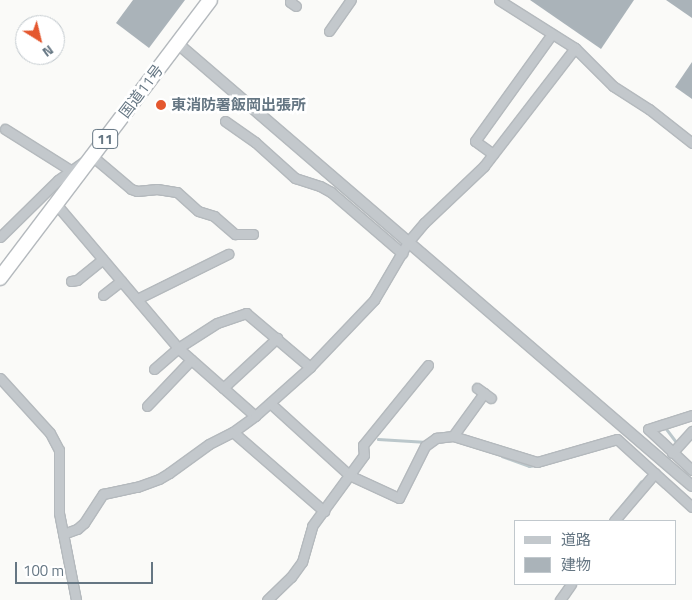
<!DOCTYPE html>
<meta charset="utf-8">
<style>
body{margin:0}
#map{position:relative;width:692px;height:600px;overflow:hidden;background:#fafaf8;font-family:"Titillium Web","Noto Sans JP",sans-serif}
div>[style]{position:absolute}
.stream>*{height:2.5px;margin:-1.25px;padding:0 1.25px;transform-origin:1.25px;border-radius:1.25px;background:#bbc7cb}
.building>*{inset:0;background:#aab3b9}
.roads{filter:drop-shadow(1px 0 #b4b9bd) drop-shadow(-1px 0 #b4b9bd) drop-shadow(0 1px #b4b9bd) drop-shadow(0 -1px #b4b9bd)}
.minor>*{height:9px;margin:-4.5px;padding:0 4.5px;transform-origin:4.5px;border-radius:4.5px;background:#c3c8cc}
.tertiary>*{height:10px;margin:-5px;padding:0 5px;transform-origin:5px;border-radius:5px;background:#c3c8cc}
.trunk>*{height:14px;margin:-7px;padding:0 7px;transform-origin:7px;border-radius:7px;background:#fff}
.dots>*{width:14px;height:14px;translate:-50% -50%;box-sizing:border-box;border:2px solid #fff;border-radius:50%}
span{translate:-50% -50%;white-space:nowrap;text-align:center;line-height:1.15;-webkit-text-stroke:5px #fff;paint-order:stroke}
.shield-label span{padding:1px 4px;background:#fff;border:1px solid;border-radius:4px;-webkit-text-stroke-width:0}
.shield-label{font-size:14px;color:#657683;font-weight:700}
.street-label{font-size:15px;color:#657683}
.poi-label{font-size:15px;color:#657683;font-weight:700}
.left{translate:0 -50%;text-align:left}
.legend{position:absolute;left:514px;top:520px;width:162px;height:65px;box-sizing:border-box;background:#fff;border:1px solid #c1c8cd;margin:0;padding:6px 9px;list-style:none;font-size:15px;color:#657683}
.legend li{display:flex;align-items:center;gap:10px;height:25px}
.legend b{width:25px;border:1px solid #c1c8cd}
.north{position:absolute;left:15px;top:15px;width:50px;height:50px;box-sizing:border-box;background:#fff;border:1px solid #c1c8cd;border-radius:50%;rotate:144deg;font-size:14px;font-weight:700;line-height:20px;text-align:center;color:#657683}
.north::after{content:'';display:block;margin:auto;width:18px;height:22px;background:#e4572e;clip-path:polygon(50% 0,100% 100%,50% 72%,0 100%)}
.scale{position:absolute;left:15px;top:562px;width:138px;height:22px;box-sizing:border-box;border:2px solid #657683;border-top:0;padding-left:6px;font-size:15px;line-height:18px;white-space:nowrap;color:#657683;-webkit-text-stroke:4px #fff;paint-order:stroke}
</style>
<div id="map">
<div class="stream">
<div style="left:665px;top:427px;width:20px;rotate:53deg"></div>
<div style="left:378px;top:439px;width:49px;rotate:3.5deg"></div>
<div style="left:502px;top:456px;width:29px;rotate:20deg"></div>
<div style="left:529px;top:466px;width:16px;rotate:-7deg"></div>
<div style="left:619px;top:509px;width:35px;rotate:-51deg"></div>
</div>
<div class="building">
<div style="clip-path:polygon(133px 0,185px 0,149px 48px,116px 23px)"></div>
<div style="clip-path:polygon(530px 0,634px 0,601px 49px)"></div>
<div style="clip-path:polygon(666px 0,692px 0,692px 18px)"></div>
<div style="clip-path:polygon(692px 62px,692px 99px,675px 87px)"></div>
</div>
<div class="roads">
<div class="minor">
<div style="left:291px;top:0;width:2px;rotate:117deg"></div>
<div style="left:290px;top:2px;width:7px;rotate:34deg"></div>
<div style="left:499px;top:0;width:90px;rotate:32.3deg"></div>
<div style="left:575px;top:48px;width:54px;rotate:45deg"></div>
<div style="left:613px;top:86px;width:43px;rotate:32.6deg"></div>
<div style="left:649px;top:109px;width:55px;rotate:38.3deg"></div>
<div style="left:329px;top:31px;width:38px;rotate:-55deg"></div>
<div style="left:225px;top:121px;width:37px;rotate:35deg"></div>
<div style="left:255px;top:142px;width:54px;rotate:42deg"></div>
<div style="left:295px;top:178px;width:26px;rotate:18deg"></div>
<div style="left:320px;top:186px;width:13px;rotate:29deg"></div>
<div style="left:331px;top:192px;width:94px;rotate:40.7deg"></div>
<div style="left:5px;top:129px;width:77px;rotate:32.2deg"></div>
<div style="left:493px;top:154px;width:22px;rotate:-144deg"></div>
<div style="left:475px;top:141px;width:132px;rotate:-54.3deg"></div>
<div style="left:56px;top:204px;width:189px;rotate:49.7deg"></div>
<div style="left:178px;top:348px;width:103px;rotate:41.4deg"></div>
<div style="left:0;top:237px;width:81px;rotate:-44.5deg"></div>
<div style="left:58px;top:180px;width:42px;rotate:-35.2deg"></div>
<div style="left:92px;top:156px;width:51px;rotate:40.2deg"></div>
<div style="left:131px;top:189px;width:6px;rotate:18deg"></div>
<div style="left:137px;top:191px;width:20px;rotate:-6deg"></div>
<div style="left:157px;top:189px;width:20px;rotate:9deg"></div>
<div style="left:177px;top:192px;width:28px;rotate:42deg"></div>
<div style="left:198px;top:211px;width:17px;rotate:17deg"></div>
<div style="left:214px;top:216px;width:28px;rotate:41deg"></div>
<div style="left:235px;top:234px;width:18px"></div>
<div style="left:71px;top:281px;width:6px;rotate:-9deg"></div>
<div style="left:77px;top:280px;width:33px;rotate:-39deg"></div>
<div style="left:103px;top:295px;width:23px;rotate:-38deg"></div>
<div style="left:137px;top:299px;width:102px;rotate:-26.3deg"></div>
<div style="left:154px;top:369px;width:32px;rotate:-41deg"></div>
<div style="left:178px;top:348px;width:46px;rotate:-32.7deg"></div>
<div style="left:217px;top:323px;width:31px;rotate:-19deg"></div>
<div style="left:246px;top:313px;width:84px;rotate:40.2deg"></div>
<div style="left:0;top:378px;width:74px;rotate:47.7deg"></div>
<div style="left:50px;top:433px;width:19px;rotate:62deg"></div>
<div style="left:59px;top:450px;width:63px;rotate:90deg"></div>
<div style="left:59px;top:513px;width:89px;rotate:78.9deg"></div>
<div style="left:223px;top:388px;width:74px;rotate:-42.8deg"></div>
<div style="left:477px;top:388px;width:17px;rotate:36deg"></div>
<div style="left:270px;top:403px;width:107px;rotate:42.3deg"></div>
<div style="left:349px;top:475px;width:55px;rotate:24.7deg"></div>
<div style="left:399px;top:498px;width:58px;rotate:-63.4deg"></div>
<div style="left:425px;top:446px;width:14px;rotate:-36deg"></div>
<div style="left:436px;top:438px;width:17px;rotate:-7deg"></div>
<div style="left:453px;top:436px;width:88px;rotate:17.2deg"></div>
<div style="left:537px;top:462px;width:83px;rotate:-16deg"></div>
<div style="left:617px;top:439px;width:101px;rotate:42.2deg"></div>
<div style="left:147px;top:406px;width:64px;rotate:-46.3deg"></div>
<div style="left:692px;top:415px;width:46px;rotate:162.3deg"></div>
<div style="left:648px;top:429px;width:60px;rotate:43deg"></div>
<div style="left:233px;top:432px;width:121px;rotate:41deg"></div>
<div style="left:453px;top:436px;width:53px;rotate:-54.2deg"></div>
<div style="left:672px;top:453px;width:30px;rotate:-48deg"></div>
<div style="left:614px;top:521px;width:63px;rotate:-49.5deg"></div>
<div style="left:63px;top:534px;width:15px;rotate:-20deg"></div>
<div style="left:77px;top:529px;width:9px;rotate:-41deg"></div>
<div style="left:84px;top:523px;width:35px;rotate:-57deg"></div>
<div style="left:103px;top:494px;width:35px;rotate:-12deg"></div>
<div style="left:137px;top:487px;width:23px;rotate:-20deg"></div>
<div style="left:159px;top:479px;width:12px;rotate:-31deg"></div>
<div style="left:169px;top:473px;width:49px;rotate:-35.9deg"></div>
<div style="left:209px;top:444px;width:27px;rotate:-27deg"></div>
<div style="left:233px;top:432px;width:27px;rotate:-36deg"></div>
<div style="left:255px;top:416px;width:74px;rotate:-41.7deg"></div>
<div style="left:310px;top:367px;width:93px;rotate:-46.3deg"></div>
<div style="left:374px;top:300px;width:67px;rotate:-59.6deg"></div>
<div style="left:408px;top:242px;width:25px;rotate:-50deg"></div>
<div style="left:424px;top:223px;width:83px;rotate:-43.5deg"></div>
<div style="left:484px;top:166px;width:149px;rotate:-52.4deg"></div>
<div style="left:267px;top:600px;width:33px;rotate:-44deg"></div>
<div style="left:291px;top:577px;width:19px;rotate:-54deg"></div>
<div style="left:302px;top:562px;width:37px;rotate:-74deg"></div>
<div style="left:312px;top:526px;width:88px;rotate:-53.8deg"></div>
<div style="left:364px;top:455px;width:10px;rotate:-96deg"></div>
<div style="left:363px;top:445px;width:103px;rotate:-50.9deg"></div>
<div style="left:560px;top:600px;width:19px;rotate:-55deg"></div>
</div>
<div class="tertiary">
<div style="left:177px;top:43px;width:679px;rotate:40.7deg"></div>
</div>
<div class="trunk">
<div style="left:0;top:278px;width:348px;rotate:-52.9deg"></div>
</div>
</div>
<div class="dots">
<div style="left:161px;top:105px;background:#e4572e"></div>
</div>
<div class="shield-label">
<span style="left:105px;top:139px">11</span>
</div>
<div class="street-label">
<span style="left:141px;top:91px;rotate:-53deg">国道11号</span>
</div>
<div class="poi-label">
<span class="left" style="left:171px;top:105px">東消防署飯岡出張所</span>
</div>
<ul class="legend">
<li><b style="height:6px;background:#c3c8cc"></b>道路</li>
<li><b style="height:14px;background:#aab3b9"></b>建物</li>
</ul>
<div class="north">N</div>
<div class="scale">100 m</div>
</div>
